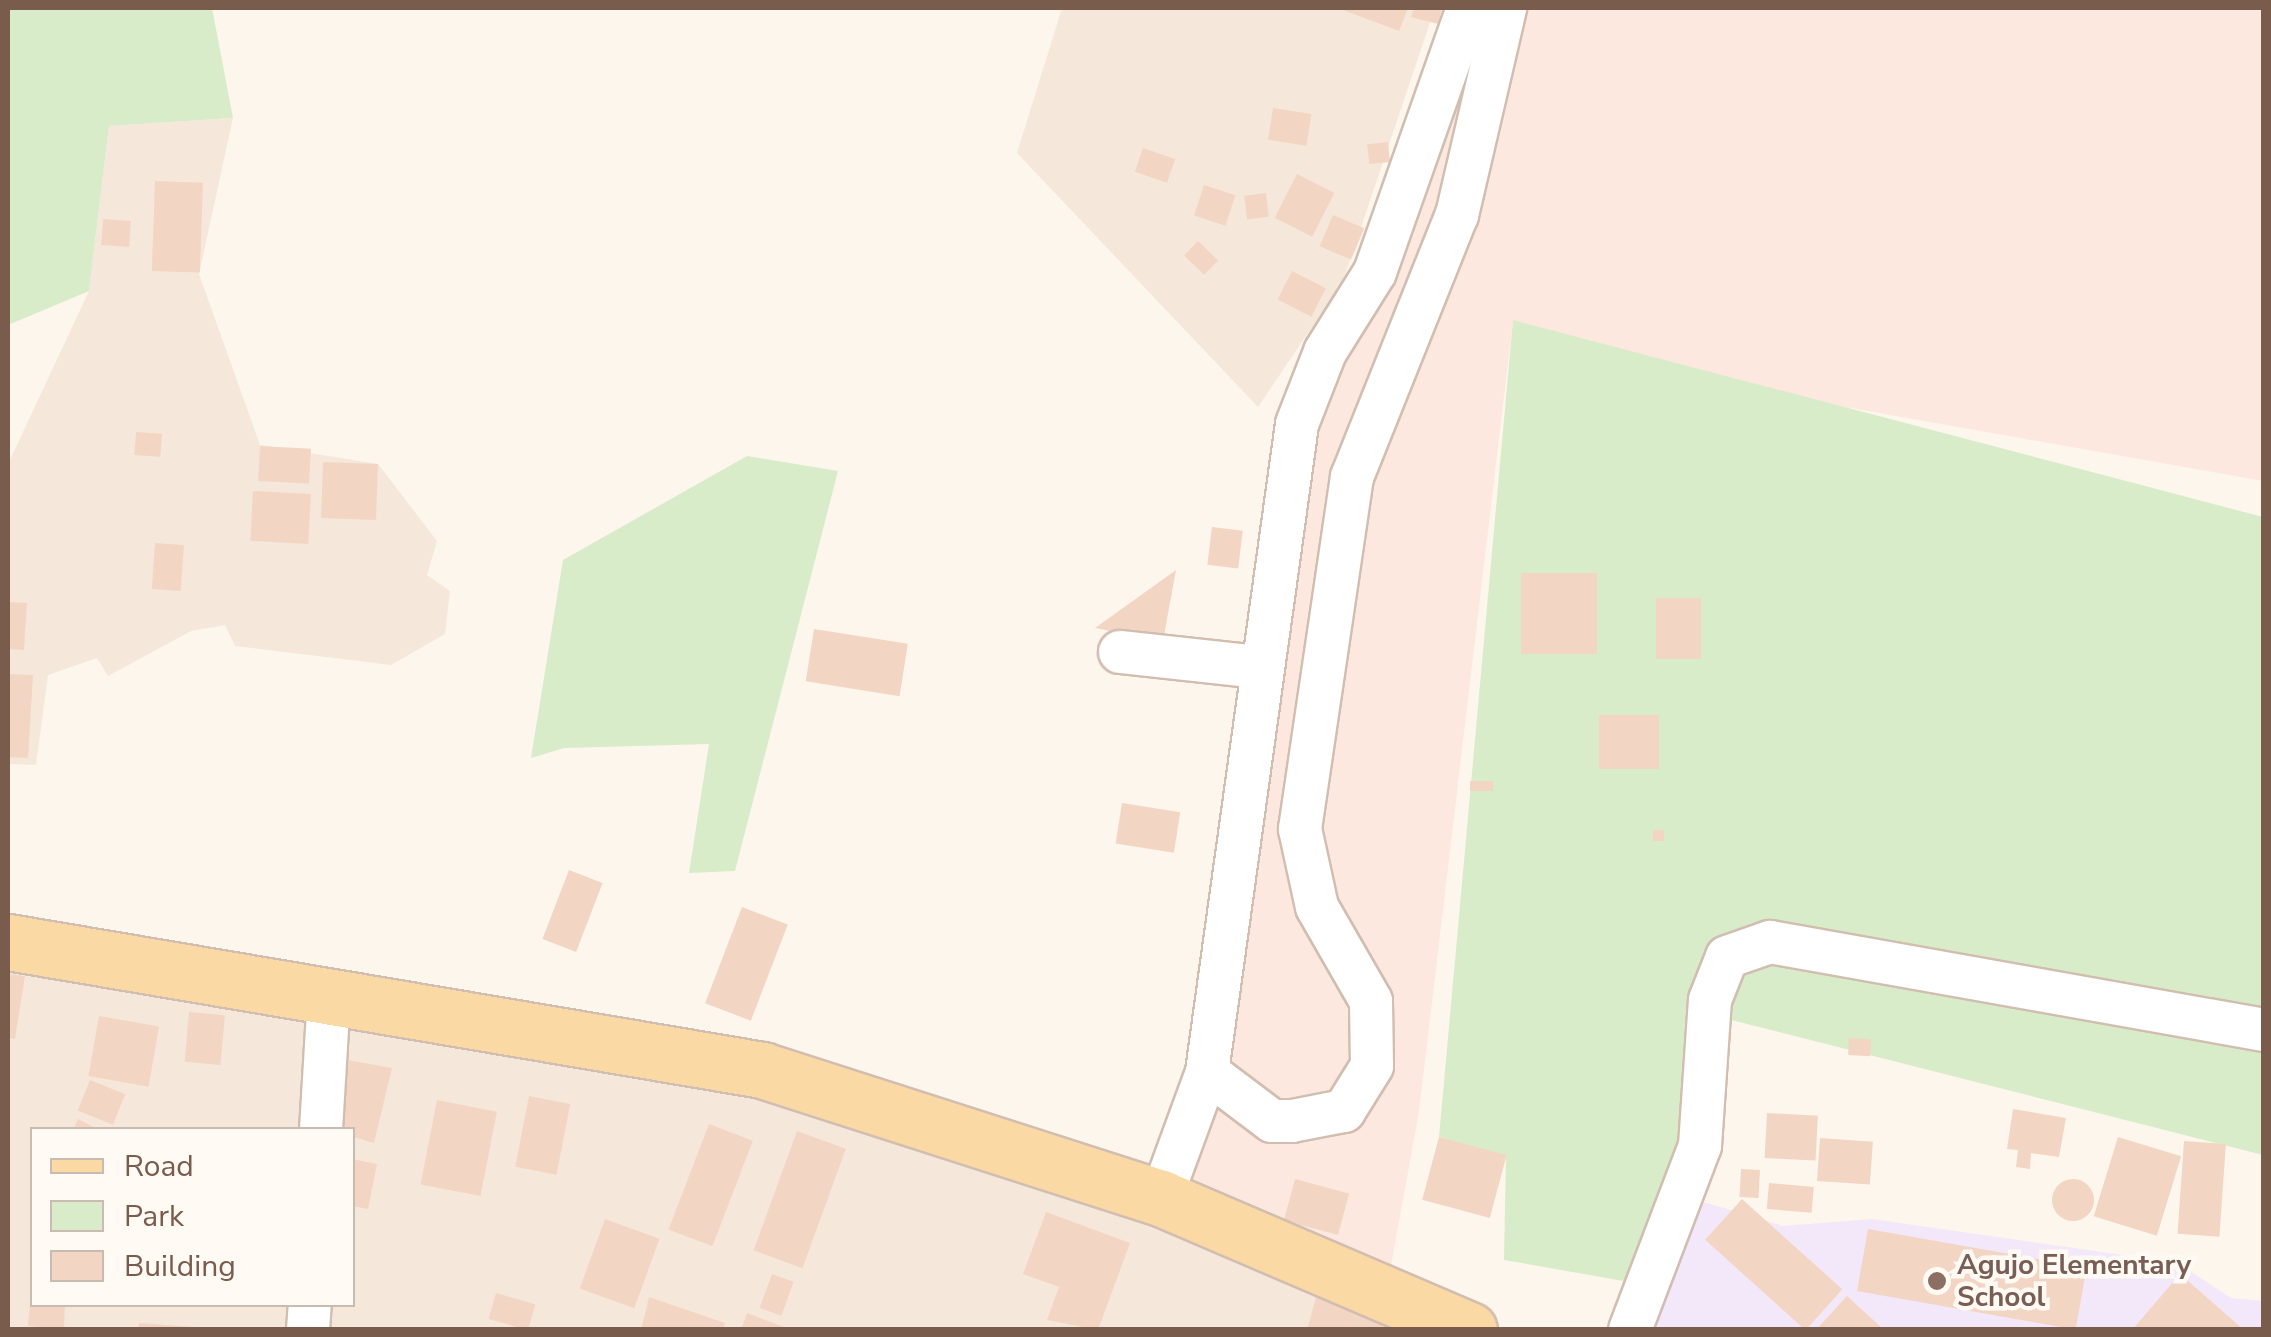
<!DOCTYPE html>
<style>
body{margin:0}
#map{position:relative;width:2271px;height:1337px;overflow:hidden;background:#fdf6ec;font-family:"Nunito Sans",sans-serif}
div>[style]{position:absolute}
.residential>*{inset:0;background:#f5e8da}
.commercial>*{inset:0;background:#fde8e0}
.education>*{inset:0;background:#f3e8fa}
.green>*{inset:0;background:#d8ecc9}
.building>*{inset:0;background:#f3d5c3;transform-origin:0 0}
.round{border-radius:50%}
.roads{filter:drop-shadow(2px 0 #d1beb0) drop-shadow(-2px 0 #d1beb0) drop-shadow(0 2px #d1beb0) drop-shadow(0 -2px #d1beb0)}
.minor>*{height:42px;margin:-21px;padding:0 21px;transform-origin:21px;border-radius:21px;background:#fff}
.major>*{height:55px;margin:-27.5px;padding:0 27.5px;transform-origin:27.5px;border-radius:27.5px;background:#fbd9a5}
.dots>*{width:28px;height:28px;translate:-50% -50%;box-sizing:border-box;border:5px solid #fffaf3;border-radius:50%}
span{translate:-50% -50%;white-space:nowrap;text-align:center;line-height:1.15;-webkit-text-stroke:9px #fffaf3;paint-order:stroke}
.education-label{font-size:28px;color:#785e54;font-weight:700}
.left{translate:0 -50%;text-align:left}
.frame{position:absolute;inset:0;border:10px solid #7a5c4d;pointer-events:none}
.legend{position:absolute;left:30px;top:1127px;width:325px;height:180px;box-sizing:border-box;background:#fffaf3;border:2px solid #cabbb1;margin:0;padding:12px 18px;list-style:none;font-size:30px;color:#7a5c4d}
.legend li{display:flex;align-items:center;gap:20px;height:50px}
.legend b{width:50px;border:2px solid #cabbb1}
</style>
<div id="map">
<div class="residential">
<div style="clip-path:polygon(1062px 8px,1435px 8px,1343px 281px,1258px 407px,1017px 153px)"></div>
<div style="clip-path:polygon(233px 118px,199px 274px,260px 445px,378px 464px,437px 541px,427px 575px,450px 591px,445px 634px,391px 665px,235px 646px,225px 625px,191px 631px,108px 676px,97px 658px,48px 675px,36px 765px,8px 764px,8px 464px,89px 291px,109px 126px)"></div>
<div style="clip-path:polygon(evenodd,8px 952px,329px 997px,1127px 1158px,1472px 1329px,8px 1330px,8px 952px,32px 1130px,352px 1130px,352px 1304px,32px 1304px,32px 1130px)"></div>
</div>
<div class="commercial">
<div style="clip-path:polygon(1462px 8px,2263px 8px,2263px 481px,1817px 402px,1513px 321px,1419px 1112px,1388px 1282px,1172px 1191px,1285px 416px,1372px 288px)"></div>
</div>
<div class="education">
<div style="clip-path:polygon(1694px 1199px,1783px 1226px,1872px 1219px,2178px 1263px,2231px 1298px,2264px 1301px,2263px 1330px,1653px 1330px)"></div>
</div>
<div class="green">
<div style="clip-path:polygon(8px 8px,212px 8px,233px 118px,109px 126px,89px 291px,8px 325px)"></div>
<div style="clip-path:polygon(1513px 320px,2263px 517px,2263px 1155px,1692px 1010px,1688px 1145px,1635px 1283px,1504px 1260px,1506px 1156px,1439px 1137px)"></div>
<div style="clip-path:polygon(747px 456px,838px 471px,735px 871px,689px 873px,709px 744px,564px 748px,531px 758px,563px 560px)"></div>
</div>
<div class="building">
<div style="clip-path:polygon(1338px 8px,1408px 8px,1399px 31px)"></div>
<div style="clip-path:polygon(1414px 8px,1442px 8px,1438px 24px,1411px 17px)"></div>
<div style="left:1273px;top:108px;width:39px;height:32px;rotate:9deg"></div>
<div style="left:1388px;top:142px;width:20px;height:21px;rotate:84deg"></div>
<div style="left:1143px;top:148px;width:34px;height:25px;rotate:19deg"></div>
<div style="left:1297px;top:174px;width:42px;height:49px;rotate:27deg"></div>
<div style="left:155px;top:181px;width:48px;height:90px;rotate:2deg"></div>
<div style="left:1204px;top:185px;width:33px;height:32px;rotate:18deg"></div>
<div style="left:1266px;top:193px;width:24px;height:22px;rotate:83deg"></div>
<div style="left:1333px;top:215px;width:34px;height:34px;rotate:23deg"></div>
<div style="left:103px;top:219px;width:28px;height:26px;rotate:4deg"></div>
<div style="left:1198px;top:241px;width:28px;height:20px;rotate:44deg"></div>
<div style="left:1292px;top:271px;width:38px;height:32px;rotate:27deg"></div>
<div style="left:136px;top:432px;width:26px;height:23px;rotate:4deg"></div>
<div style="left:260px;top:446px;width:51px;height:35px;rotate:3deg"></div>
<div style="left:323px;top:462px;width:55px;height:56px;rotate:2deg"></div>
<div style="left:253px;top:491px;width:58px;height:50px;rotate:3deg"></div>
<div style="left:1212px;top:527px;width:31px;height:38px;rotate:7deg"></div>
<div style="left:155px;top:543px;width:29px;height:46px;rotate:4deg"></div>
<div style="clip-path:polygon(1176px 570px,1163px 641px,1095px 628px)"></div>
<div style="left:1521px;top:573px;width:76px;height:81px"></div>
<div style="left:1656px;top:598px;width:45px;height:61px"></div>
<div style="clip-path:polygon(8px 602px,27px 603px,24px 650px,8px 649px)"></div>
<div style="left:814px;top:629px;width:95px;height:53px;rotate:9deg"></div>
<div style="clip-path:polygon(8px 674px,33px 675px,28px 758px,8px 757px)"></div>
<div style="left:1599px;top:715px;width:60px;height:54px"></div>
<div style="left:1470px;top:781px;width:23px;height:10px"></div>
<div style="left:1122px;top:803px;width:59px;height:41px;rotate:9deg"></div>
<div style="left:1653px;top:830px;width:11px;height:11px"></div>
<div style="left:569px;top:870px;width:36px;height:74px;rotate:21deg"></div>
<div style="left:742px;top:907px;width:49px;height:103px;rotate:21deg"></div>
<div style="clip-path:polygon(8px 974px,25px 976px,15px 1039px,8px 1038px)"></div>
<div style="left:189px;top:1012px;width:36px;height:50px;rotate:5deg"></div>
<div style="left:99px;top:1016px;width:61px;height:61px;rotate:10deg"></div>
<div style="left:1849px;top:1038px;width:22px;height:17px;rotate:3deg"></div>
<div style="clip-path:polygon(342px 1059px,392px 1068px,374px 1143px,330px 1130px)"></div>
<div style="left:90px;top:1080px;width:38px;height:33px;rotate:22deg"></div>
<div style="left:529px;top:1096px;width:42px;height:72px;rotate:11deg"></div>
<div style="left:437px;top:1100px;width:61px;height:86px;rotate:11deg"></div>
<div style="clip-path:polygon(2013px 1109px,2066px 1118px,2059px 1157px,2031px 1153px,2030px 1169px,2016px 1167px,2018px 1150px,2007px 1149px)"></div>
<div style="left:1767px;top:1113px;width:51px;height:45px;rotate:3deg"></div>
<div style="clip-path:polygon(78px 1119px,99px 1130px,73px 1130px)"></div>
<div style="left:709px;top:1124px;width:47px;height:113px;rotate:21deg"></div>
<div style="left:797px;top:1131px;width:52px;height:127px;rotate:20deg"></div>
<div style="left:1439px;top:1137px;width:70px;height:65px;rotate:15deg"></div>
<div style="left:2118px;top:1137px;width:66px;height:83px;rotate:17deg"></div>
<div style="left:1820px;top:1138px;width:53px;height:43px;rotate:4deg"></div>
<div style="left:2184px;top:1141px;width:42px;height:93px;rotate:4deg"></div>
<div style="clip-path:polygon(352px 1159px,377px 1164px,368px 1209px,352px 1206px)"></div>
<div style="left:1741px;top:1169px;width:19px;height:28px;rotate:3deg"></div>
<div class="round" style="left:2052px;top:1179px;width:42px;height:42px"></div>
<div style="left:1295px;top:1179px;width:56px;height:43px;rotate:15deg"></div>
<div style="left:1769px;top:1183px;width:45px;height:26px;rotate:5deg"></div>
<div style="left:1742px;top:1199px;width:135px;height:55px;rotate:42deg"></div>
<div style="clip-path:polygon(1046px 1212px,1130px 1243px,1098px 1330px,1047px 1320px,1059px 1287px,1023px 1274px)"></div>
<div style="left:605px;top:1219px;width:58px;height:74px;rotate:20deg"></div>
<div style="left:1868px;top:1229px;width:222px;height:63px;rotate:10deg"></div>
<div style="left:772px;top:1274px;width:23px;height:36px;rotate:20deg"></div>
<div style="clip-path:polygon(2180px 1274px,2244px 1330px,2132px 1330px)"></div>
<div style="clip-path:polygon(1319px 1286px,1388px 1304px,1381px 1330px,1307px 1330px)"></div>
<div style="left:496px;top:1293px;width:41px;height:27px;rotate:16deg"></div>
<div style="clip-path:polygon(1847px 1296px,1881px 1327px,1878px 1330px,1816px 1330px)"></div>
<div style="clip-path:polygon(649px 1297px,725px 1323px,723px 1330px,641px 1330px)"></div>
<div style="clip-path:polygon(30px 1304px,65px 1304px,64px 1329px,28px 1326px)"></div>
<div style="clip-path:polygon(747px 1313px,789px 1329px,789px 1330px,741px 1330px)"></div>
<div style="clip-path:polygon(139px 1323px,194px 1327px,194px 1330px,138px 1330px)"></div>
</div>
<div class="roads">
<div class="minor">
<div style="left:1120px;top:652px;width:138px;rotate:6.2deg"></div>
<div style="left:1207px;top:1072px;width:81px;rotate:37deg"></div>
<div style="left:1272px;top:1121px;width:20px"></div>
<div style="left:1292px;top:1121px;width:53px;rotate:-10.9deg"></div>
<div style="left:1344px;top:1111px;width:53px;rotate:-58.1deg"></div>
<div style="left:1372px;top:1066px;width:65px;rotate:-90.9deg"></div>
<div style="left:1371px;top:1001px;width:108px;rotate:-119.9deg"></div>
<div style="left:1317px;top:907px;width:80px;rotate:-102.3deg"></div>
<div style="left:1300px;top:829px;width:356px;rotate:-81.6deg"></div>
<div style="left:1352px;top:477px;width:282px;rotate:-68.2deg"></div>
<div style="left:1457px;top:215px;width:212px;rotate:-76.9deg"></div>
<div style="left:321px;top:1130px;width:133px;rotate:-86.6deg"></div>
<div style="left:1161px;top:1198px;width:134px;rotate:-69.9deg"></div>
<div style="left:1207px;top:1072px;width:654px;rotate:-82.09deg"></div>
<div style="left:1297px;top:424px;width:77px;rotate:-68.7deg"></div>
<div style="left:1325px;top:352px;width:94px;rotate:-58deg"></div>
<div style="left:1375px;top:272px;width:280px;rotate:-70.6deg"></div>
<div style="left:308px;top:1330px;width:26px;rotate:-86deg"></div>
<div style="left:1630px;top:1330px;width:197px;rotate:-69.2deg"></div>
<div style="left:1700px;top:1146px;width:146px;rotate:-86.1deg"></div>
<div style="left:1710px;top:1000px;width:46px;rotate:-68.4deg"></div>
<div style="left:1727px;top:957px;width:46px;rotate:-19.2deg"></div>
<div style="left:1770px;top:942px;width:502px;rotate:10.1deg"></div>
</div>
<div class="major">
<div style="left:8px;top:942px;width:765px;rotate:9.63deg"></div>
<div style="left:762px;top:1070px;width:419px;rotate:17.8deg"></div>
<div style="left:1161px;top:1198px;width:335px;rotate:23.2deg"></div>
</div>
</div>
<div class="dots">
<div style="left:1937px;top:1281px;background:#8d6e63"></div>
</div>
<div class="education-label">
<span class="left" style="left:1957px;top:1281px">Agujo Elementary<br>School</span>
</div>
<div class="frame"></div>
<ul class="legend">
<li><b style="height:12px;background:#fbd9a5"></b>Road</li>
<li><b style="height:28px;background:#d8ecc9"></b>Park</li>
<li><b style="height:28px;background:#f3d5c3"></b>Building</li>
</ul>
</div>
